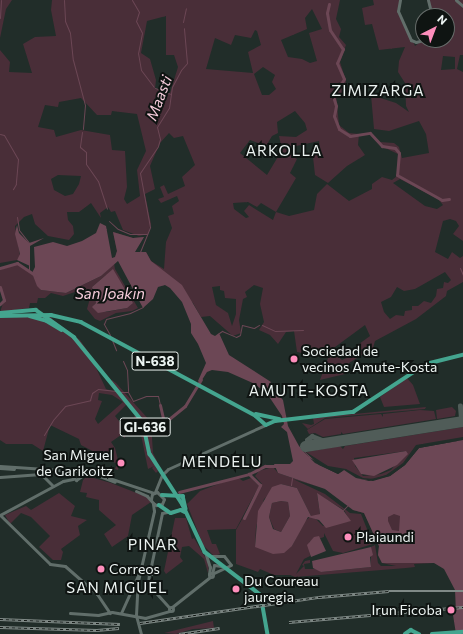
<!DOCTYPE html>
<style>
body{margin:0}
#map{position:relative;width:463px;height:634px;overflow:hidden;background:#212d29;font-family:Commissioner,sans-serif}
div>[style]{position:absolute}
.green>*{inset:0;background:#492e38}
.water>*{inset:0;background:#6c4755}
.pier>*{inset:0;background:#212d29}
.stream>*{height:1px;margin:-0.5px;padding:0 0.5px;transform-origin:0.5px;border-radius:0.5px;background:#6c4755}
.river>*{height:3px;margin:-1.5px;padding:0 1.5px;transform-origin:1.5px;border-radius:1.5px;background:#6c4755}
.taxiway>*{height:4.5px;margin:-2.25px;padding:0 2.25px;transform-origin:2.25px;border-radius:2.25px;background:#505c58}
.runway>*{height:11px;margin:-5.5px;padding:0 5.5px;transform-origin:5.5px;border-radius:5.5px;background:#505c58}
.secondary>*{height:3px;margin:-1.5px;padding:0 1.5px;transform-origin:1.5px;border-radius:1.5px;background:#616e6a}
.secondary>.ring{margin:-1.5px;padding:0;box-sizing:content-box;background:none;border:3px solid #616e6a;border-radius:50%}
.primary>*{height:3.5px;margin:-1.75px;padding:0 1.75px;transform-origin:1.75px;border-radius:1.75px;background:#44a58f}
.rail>*{height:2.5px;margin-top:-1.25px;transform-origin:0;background:repeating-linear-gradient(90deg,#0f1412 0 3px,#808a87 0 6px);box-sizing:border-box;border-block:1px solid #808a87}
.dots>*{width:11px;height:11px;translate:-50% -50%;box-sizing:border-box;border:2px solid #0f1412;border-radius:50%}
span{translate:-50% -50%;white-space:nowrap;text-align:center;line-height:1.15;-webkit-text-stroke:4px #0f1412;paint-order:stroke}
.shield-label span{padding:1px 3px;background:#0f1412;border:1px solid;border-radius:3px;-webkit-text-stroke-width:0}
.shield-label{font-size:13px;color:#ecf3f1;font-weight:700}
.poi-label{font-size:14px;color:#ecf3f1}
.left{translate:0 -50%;text-align:left}
.right{translate:-100% -50%;text-align:right}
.neighbourhood-label{font-size:15px;color:#ecf3f1;letter-spacing:1px}
.water-label{font-size:15px;color:#f7cddc;font-style:italic}
.north{position:absolute;left:415px;top:8px;width:40px;height:40px;box-sizing:border-box;background:#0f1412;border:1px solid #676d6b;border-radius:50%;rotate:42deg;font-size:11px;font-weight:700;line-height:16px;text-align:center;color:#ecf3f1}
.north::after{content:'';display:block;margin:auto;width:14px;height:18px;background:#fe8ebc;clip-path:polygon(50% 0,100% 100%,50% 72%,0 100%)}
</style>
<div id="map">
<div class="green">
<div style="clip-path:polygon(0 0,12px 0,6px 9px,0 38px)"></div>
<div style="clip-path:polygon(evenodd,52px 0,340px 0,336px 19px,341px 29px,339px 37px,346px 45px,340px 62px,346px 81px,343px 94px,336px 95px,339px 125px,349px 133px,359px 134px,358px 145px,365px 155px,347px 166px,328px 183px,315px 175px,313px 157px,320px 150px,319px 141px,296px 146px,292px 156px,297px 159px,290px 173px,296px 178px,276px 212px,261px 203px,257px 207px,248px 202px,233px 203px,234px 209px,246px 218px,249px 217px,244px 211px,249px 205px,273px 220px,276px 212px,289px 216px,314px 210px,317px 194px,327px 184px,349px 201px,372px 189px,372px 184px,382px 177px,392px 180px,397px 176px,398px 154px,383px 147px,380px 142px,394px 143px,399px 147px,402px 158px,429px 153px,426px 134px,419px 121px,389px 131px,374px 129px,371px 95px,396px 103px,409px 112px,406px 106px,405px 83px,398px 72px,399px 61px,405px 47px,379px 50px,372px 24px,365px 25px,362px 8px,374px 5px,373px 0,401px 0,398px 8px,415px 46px,423px 40px,447px 40px,447px 16px,432px 16px,427px 0,463px 0,463px 55px,460px 55px,457px 69px,463px 72px,463px 241px,453px 234px,459px 226px,456px 221px,450px 219px,443px 221px,435px 252px,448px 259px,452px 252px,460px 258px,463px 256px,463px 282px,447px 291px,446px 296px,416px 319px,375px 341px,373px 348px,349px 363px,345px 374px,320px 380px,328px 358px,297px 352px,294px 331px,286px 332px,278px 344px,270px 335px,259px 330px,264px 322px,260px 304px,263px 288px,254px 285px,245px 292px,247px 297px,243px 299px,239px 320px,241px 333px,233px 336px,210px 316px,201px 317px,193px 303px,135px 259px,115px 258px,117px 251px,113px 232px,133px 238px,144px 237px,134px 252px,146px 252px,151px 261px,164px 269px,166px 242px,172px 228px,168px 216px,174px 214px,172px 206px,179px 201px,177px 196px,161px 203px,158px 199px,164px 197px,160px 187px,164px 185px,168px 194px,185px 186px,182px 177px,195px 165px,183px 136px,174px 138px,169px 133px,160px 143px,150px 166px,155px 189px,145px 194px,151px 224px,148px 234px,139px 236px,123px 230px,115px 211px,111px 212px,108px 207px,100px 213px,101px 218px,91px 203px,79px 212px,67px 212px,68px 220px,73px 226px,74px 234px,69px 240px,48px 236px,35px 224px,32px 214px,24px 217px,15px 226px,20px 256px,17px 260px,0 263px,0 50px,10px 62px,9px 72px,32px 73px,23px 44px,35px 37px,56px 36px,51px 10px,52px 0,312px 9px,322px 29px,309px 33px,317px 61px,310px 63px,302px 59px,288px 57px,281px 40px,307px 29px,305px 18px,312px 9px,52px 0,166px 16px,166px 55px,174px 55px,178px 67px,170px 93px,155px 89px,156px 80px,150px 59px,141px 53px,147px 21px,166px 16px,52px 0,255px 30px,257px 31px,261px 45px,248px 52px,253px 73px,206px 69px,215px 38px,231px 45px,235px 35px,251px 38px,255px 30px,52px 0,443px 56px,455px 57px,455px 69px,441px 70px,443px 56px,52px 0,263px 67px,275px 75px,272px 82px,276px 89px,269px 95px,262px 95px,254px 74px,263px 67px,52px 0,81px 98px,97px 115px,111px 115px,112px 111px,137px 114px,146px 151px,137px 170px,140px 196px,127px 204px,124px 199px,127px 187px,125px 151px,112px 150px,110px 135px,81px 130px,56px 137px,54px 130px,38px 127px,45px 105px,58px 107px,59px 102px,81px 98px,52px 0,295px 111px,305px 123px,307px 130px,296px 137px,279px 136px,282px 150px,267px 175px,240px 153px,250px 140px,266px 146px,272px 136px,278px 133px,277px 122px,295px 111px,52px 0,58px 175px,81px 176px,79px 184px,73px 194px,65px 196px,54px 190px,51px 179px,58px 175px,52px 0,400px 179px,438px 199px,443px 205px,437px 209px,425px 206px,393px 183px,400px 179px,52px 0,445px 272px,451px 280px,448px 283px,444px 282px,443px 288px,437px 289px,436px 296px,431px 303px,424px 301px,418px 306px,412px 306px,412px 310px,405px 311px,404px 316px,396px 315px,390px 319px,384px 312px,381px 302px,391px 297px,397px 287px,404px 291px,415px 289px,445px 272px,52px 0,220px 286px,220px 290px,224px 291px,225px 298px,236px 299px,236px 314px,232px 326px,228px 313px,216px 305px,212px 287px,220px 286px,52px 0,365px 325px,370px 336px,359px 344px,362px 351px,342px 360px,331px 350px,365px 325px)"></div>
<div style="clip-path:polygon(evenodd,114px 263px,115px 269px,138px 308px,132px 311px,116px 313px,100px 321px,95px 319px,87px 309px,90px 298px,81px 290px,63px 296px,51px 293px,45px 298px,38px 298px,37px 303px,30px 303px,29px 308px,0 312px,4px 300px,0 286px,0 270px,18px 264px,32px 273px,41px 290px,66px 293px,101px 276px,114px 263px,106px 275px,127px 308px,106px 312px,94px 305px,96px 303px,92px 287px,106px 275px)"></div>
<div style="clip-path:polygon(evenodd,51px 315px,52px 319px,80px 340px,89px 353px,106px 389px,119px 393px,110px 382px,112px 380px,116px 383px,151px 422px,153px 453px,157px 461px,155px 466px,158px 471px,156px 473px,152px 468px,154px 466px,148px 469px,139px 425px,134px 417px,136px 413px,128px 403px,115px 416px,126px 430px,125px 438px,121px 435px,111px 442px,115px 448px,119px 464px,118px 470px,115px 469px,117px 464px,81px 445px,79px 439px,50px 425px,43px 451px,32px 444px,6px 444px,0 440px,0 318px,51px 315px,99px 393px,112px 395px,123px 402px,98px 424px,95px 419px,102px 401px,98px 400px,99px 393px)"></div>
<div style="clip-path:polygon(407px 378px,413px 385px,420px 404px,384px 407px,380px 397px)"></div>
<div style="clip-path:polygon(426px 407px,425px 409px,325px 418px,308px 429px,302px 423px,311px 425px,314px 424px,313px 418px)"></div>
<div style="clip-path:polygon(452px 407px,456px 411px,455px 416px,437px 419px,436px 410px)"></div>
<div style="clip-path:polygon(420px 410px,434px 411px,436px 419px,343px 434px,341px 432px,341px 434px,323px 437px,315px 433px,309px 434px,307px 430px,325px 419px,381px 414px,383px 417px,383px 414px)"></div>
<div style="clip-path:polygon(evenodd,463px 427px,463px 437px,416px 445px,403px 463px,386px 475px,374px 479px,363px 478px,346px 469px,328px 466px,306px 452px,340px 446px,343px 449px,345px 446px,463px 427px,406px 451px,391px 470px,381px 474px,363px 476px,355px 466px,354px 458px,406px 451px)"></div>
<div style="clip-path:polygon(evenodd,273px 467px,278px 473px,319px 487px,293px 479px,325px 494px,350px 513px,361px 514px,373px 544px,343px 553px,333px 551px,324px 533px,324px 537px,309px 542px,310px 556px,304px 559px,296px 574px,304px 566px,302px 565px,305px 561px,310px 560px,310px 563px,304px 564px,305px 569px,318px 569px,321px 572px,371px 567px,371px 547px,375px 545px,378px 563px,381px 566px,396px 566px,382px 563px,378px 555px,379px 546px,364px 513px,353px 510px,407px 495px,412px 498px,417px 547px,415px 554px,434px 563px,414px 564px,415px 567px,406px 568px,295px 577px,290px 575px,274px 575px,260px 569px,258px 572px,236px 564px,236px 530px,262px 484px,255px 476px,259px 471px,273px 467px,281px 484px,297px 488px,311px 516px,304px 522px,292px 546px,255px 547px,256px 527px,264px 499px,281px 484px,273px 467px,317px 494px,344px 510px,350px 521px,323px 526px,314px 517px,320px 514px,317px 494px)"></div>
<div style="clip-path:polygon(87px 476px,111px 483px,147px 497px,151px 502px,132px 515px,128px 536px,112px 547px,104px 534px,116px 525px,99px 510px,99px 500px,86px 497px,87px 493px,80px 492px,83px 480px)"></div>
<div style="clip-path:polygon(237px 477px,243px 481px,251px 478px,259px 486px,236px 529px,207px 530px,212px 544px,216px 544px,220px 554px,214px 556px,203px 545px,187px 504px,200px 491px)"></div>
<div style="clip-path:polygon(59px 493px,75px 506px,71px 516px,87px 520px,78px 526px,80px 535px,61px 549px,63px 552px,61px 560px,53px 560px,39px 547px,50px 536px,31px 517px,21px 513px,10px 524px,5px 515px,26px 506px,31px 510px)"></div>
<div style="clip-path:polygon(281px 501px,288px 502px,290px 516px,281px 532px,274px 529px,269px 517px,272px 503px)"></div>
<div style="clip-path:polygon(175px 518px,186px 518px,192px 539px,194px 538px,209px 564px,208px 573px,204px 559px,189px 546px,182px 547px,180px 557px,183px 561px,166px 574px,164px 571px)"></div>
<div style="clip-path:polygon(213px 621px,214px 628px,193px 629px,176px 634px,164px 633px)"></div>
</div>
<div class="water">
<div style="clip-path:polygon(evenodd,100px 223px,106px 226px,112px 258px,115px 257px,117px 251px,113px 232px,133px 238px,144px 237px,135px 252px,146px 252px,151px 261px,182px 285px,211px 334px,215px 336px,219px 333px,229px 355px,271px 382px,269px 385px,283px 400px,288px 426px,299px 446px,319px 465px,338px 474px,344px 470px,356px 478px,373px 481px,390px 476px,405px 465px,419px 448px,463px 440px,463px 634px,456px 634px,453px 615px,456px 613px,455px 590px,444px 569px,434px 563px,382px 563px,378px 555px,379px 546px,364px 513px,353px 510px,325px 489px,278px 473px,274px 464px,290px 464px,293px 461px,287px 432px,281px 427px,284px 424px,282px 416px,268px 395px,255px 384px,228px 372px,212px 370px,207px 372px,200px 383px,198px 381px,206px 363px,198px 344px,191px 333px,191px 324px,182px 302px,170px 288px,165px 285px,158px 287px,153px 299px,143px 308px,118px 261px,101px 276px,66px 293px,41px 290px,37px 286px,32px 273px,35px 267px,34px 247px,53px 242px,67px 246px,82px 241px,96px 233px,100px 223px,394px 514px,400px 516px,399px 531px,392px 530px,388px 521px,388px 517px,394px 514px)"></div>
<div style="clip-path:polygon(17px 225px,19px 233px,29px 243px,44px 238px,30px 246px,30px 266px,17px 260px,20px 254px,15px 234px)"></div>
<div style="clip-path:polygon(113px 269px,133px 303px,127px 308px,98px 313px,92px 307px,96px 303px,92px 287px)"></div>
<div style="clip-path:polygon(406px 451px,408px 454px,397px 465px,374px 476px,361px 474px,352px 460px)"></div>
<div style="clip-path:polygon(evenodd,281px 484px,297px 488px,311px 516px,320px 514px,317px 493px,343px 510px,351px 521px,326px 528px,319px 520px,308px 517px,292px 546px,284px 553px,273px 554px,255px 547px,258px 511px,272px 487px,281px 484px,281px 501px,288px 502px,290px 516px,281px 532px,273px 529px,269px 517px,272px 503px,281px 501px)"></div>
<div style="clip-path:polygon(319px 536px,326px 551px,311px 557px,307px 545px,314px 537px)"></div>
<div style="clip-path:polygon(371px 547px,373px 555px,370px 557px,371px 567px,321px 572px,313px 568px,312px 561px)"></div>
</div>
<div class="pier">
<div style="clip-path:polygon(288px 422px,292px 426px,300px 447px,310px 458px,338px 473px,341px 471px,344px 470px,356px 478px,367px 480px,391px 474px,404px 464px,419px 446px,463px 440px,419px 448px,405px 465px,390px 476px,369px 481px,356px 478px,344px 470px,338px 474px,315px 463px,302px 450px)"></div>
</div>
<div class="stream">
<div style="left:64px;top:0;width:21px;rotate:87deg"></div>
<div style="left:65px;top:21px;width:13px;rotate:67deg"></div>
<div style="left:70px;top:33px;width:27px;rotate:84deg"></div>
<div style="left:73px;top:60px;width:47px;rotate:75.1deg"></div>
<div style="left:85px;top:105px;width:24px;rotate:95deg"></div>
<div style="left:132px;top:0;width:14px;rotate:60deg"></div>
<div style="left:139px;top:12px;width:9px;rotate:108deg"></div>
<div style="left:136px;top:21px;width:13px;rotate:63deg"></div>
<div style="left:142px;top:33px;width:20px;rotate:101deg"></div>
<div style="left:138px;top:53px;width:17px;rotate:80deg"></div>
<div style="left:141px;top:70px;width:21px;rotate:53deg"></div>
<div style="left:0;top:18px;width:18px;rotate:-87deg"></div>
<div style="left:183px;top:22px;width:14px;rotate:-78deg"></div>
<div style="left:155px;top:88px;width:17px;rotate:21deg"></div>
<div style="left:82px;top:132px;width:15px;rotate:98deg"></div>
<div style="left:80px;top:147px;width:8px;rotate:40deg"></div>
<div style="left:86px;top:152px;width:12px;rotate:90deg"></div>
<div style="left:86px;top:164px;width:21px;rotate:55deg"></div>
<div style="left:98px;top:181px;width:29px;rotate:72deg"></div>
<div style="left:0;top:134px;width:4px;rotate:14deg"></div>
<div style="left:4px;top:135px;width:28px;rotate:60deg"></div>
<div style="left:18px;top:159px;width:25px;rotate:95deg"></div>
<div style="left:16px;top:184px;width:6px;rotate:121deg"></div>
<div style="left:17px;top:217px;width:13px;rotate:81deg"></div>
<div style="left:19px;top:230px;width:16px;rotate:52deg"></div>
<div style="left:109px;top:221px;width:12px;rotate:42deg"></div>
<div style="left:118px;top:229px;width:13px;rotate:23deg"></div>
<div style="left:130px;top:234px;width:17px"></div>
<div style="left:29px;top:252px;width:17px;rotate:90deg"></div>
<div style="left:140px;top:252px;width:27px;rotate:-68deg"></div>
<div style="left:150px;top:227px;width:55px;rotate:-100.5deg"></div>
<div style="left:140px;top:173px;width:32px;rotate:-56deg"></div>
<div style="left:158px;top:146px;width:7px;rotate:-74deg"></div>
<div style="left:160px;top:139px;width:12px;rotate:-104deg"></div>
<div style="left:157px;top:127px;width:22px;rotate:-58deg"></div>
<div style="left:169px;top:108px;width:21px;rotate:-82deg"></div>
<div style="left:172px;top:87px;width:19px;rotate:-62deg"></div>
<div style="left:181px;top:70px;width:9px;rotate:-49deg"></div>
<div style="left:187px;top:63px;width:35px;rotate:-95deg"></div>
<div style="left:460px;top:268px;width:8px;rotate:67deg"></div>
<div style="left:262px;top:325px;width:14px;rotate:25deg"></div>
<div style="left:275px;top:331px;width:28px;rotate:-2deg"></div>
<div style="left:219px;top:333px;width:4px;rotate:-34deg"></div>
<div style="left:222px;top:331px;width:15px;rotate:23deg"></div>
<div style="left:236px;top:337px;width:4px;rotate:-27deg"></div>
<div style="left:240px;top:335px;width:10px;rotate:-79deg"></div>
<div style="left:242px;top:325px;width:12px;rotate:14deg"></div>
<div style="left:254px;top:328px;width:6px;rotate:-31deg"></div>
<div style="left:110px;top:335px;width:13px;rotate:-119deg"></div>
<div style="left:104px;top:324px;width:5px;rotate:-68deg"></div>
<div style="left:106px;top:319px;width:25px;rotate:-14deg"></div>
<div style="left:130px;top:313px;width:14px;rotate:-25deg"></div>
<div style="left:112px;top:340px;width:11px;rotate:68deg"></div>
<div style="left:123px;top:361px;width:10px;rotate:66deg"></div>
<div style="left:127px;top:370px;width:21px;rotate:87deg"></div>
<div style="left:120px;top:392px;width:8px"></div>
<div style="left:128px;top:392px;width:10px;rotate:61deg"></div>
<div style="left:133px;top:401px;width:14px;rotate:-21deg"></div>
<div style="left:146px;top:396px;width:12px"></div>
<div style="left:158px;top:396px;width:9px;rotate:77deg"></div>
<div style="left:44px;top:435px;width:17px;rotate:-59deg"></div>
<div style="left:53px;top:420px;width:18px;rotate:-49deg"></div>
<div style="left:65px;top:406px;width:26px;rotate:-13deg"></div>
<div style="left:90px;top:400px;width:7px;rotate:-74deg"></div>
<div style="left:92px;top:393px;width:7px;rotate:-34deg"></div>
<div style="left:98px;top:389px;width:18px;rotate:6deg"></div>
<div style="left:291px;top:485px;width:7px;rotate:-82deg"></div>
<div style="left:343px;top:510px;width:6px;rotate:-45deg"></div>
</div>
<div class="river">
<div style="left:329px;top:4px;width:9px;rotate:103deg"></div>
<div style="left:327px;top:13px;width:17px;rotate:80deg"></div>
<div style="left:330px;top:30px;width:23px;rotate:56deg"></div>
<div style="left:343px;top:49px;width:15px;rotate:113deg"></div>
<div style="left:337px;top:63px;width:17px;rotate:66deg"></div>
<div style="left:344px;top:79px;width:20px;rotate:123deg"></div>
<div style="left:333px;top:96px;width:10px;rotate:73deg"></div>
<div style="left:336px;top:106px;width:10px;rotate:101deg"></div>
<div style="left:334px;top:116px;width:14px;rotate:69deg"></div>
<div style="left:339px;top:129px;width:13px;rotate:32deg"></div>
<div style="left:350px;top:136px;width:20px;rotate:-9deg"></div>
<div style="left:370px;top:133px;width:18px;rotate:47deg"></div>
<div style="left:382px;top:146px;width:13px;rotate:9deg"></div>
<div style="left:395px;top:148px;width:6px;rotate:51deg"></div>
<div style="left:399px;top:153px;width:22px;rotate:95deg"></div>
<div style="left:397px;top:175px;width:51px;rotate:29.1deg"></div>
<div style="left:442px;top:200px;width:7px;rotate:-8deg"></div>
<div style="left:0;top:268px;width:18px;rotate:-16deg"></div>
<div style="left:17px;top:263px;width:22px;rotate:34deg"></div>
<div style="left:0;top:287px;width:14px;rotate:73deg"></div>
<div style="left:4px;top:300px;width:6px;rotate:135deg"></div>
<div style="left:160px;top:405px;width:18px;rotate:77deg"></div>
<div style="left:164px;top:423px;width:27px;rotate:-39deg"></div>
<div style="left:185px;top:406px;width:31px;rotate:-59deg"></div>
<div style="left:179px;top:492px;width:72px;rotate:-14.4deg"></div>
<div style="left:249px;top:474px;width:18px;rotate:-27deg"></div>
<div style="left:265px;top:466px;width:13px"></div>
<div style="left:244px;top:518px;width:37px;rotate:-64deg"></div>
<div style="left:260px;top:485px;width:16px;rotate:-135deg"></div>
</div>
<div class="taxiway">
<div style="left:458px;top:422px;width:5px;rotate:-53deg"></div>
<div style="left:461px;top:418px;width:12px;rotate:-95deg"></div>
<div style="left:309px;top:446px;width:6px;rotate:-108deg"></div>
<div style="left:307px;top:440px;width:6px;rotate:-39deg"></div>
<div style="left:312px;top:436px;width:18px;rotate:22deg"></div>
</div>
<div class="runway">
<div style="left:305px;top:446px;width:160px;rotate:-9deg"></div>
</div>
<div class="secondary">
<div style="left:400px;top:0;width:11px;rotate:100deg"></div>
<div style="left:398px;top:11px;width:32px;rotate:66deg"></div>
<div style="left:411px;top:40px;width:5px;rotate:22deg"></div>
<div style="left:416px;top:42px;width:7px;rotate:-16deg"></div>
<div style="left:428px;top:0;width:16px;rotate:76deg"></div>
<div style="left:456px;top:0;width:9px;rotate:41deg"></div>
<div style="left:0;top:466px;width:91px;rotate:3.8deg"></div>
<div style="left:91px;top:472px;width:66px;rotate:18.4deg"></div>
<div style="left:0;top:468px;width:14px;rotate:4deg"></div>
<div style="left:74px;top:471px;width:5px;rotate:112deg"></div>
<div style="left:72px;top:476px;width:6px;rotate:45deg"></div>
<div style="left:76px;top:480px;width:11px;rotate:-34deg"></div>
<div style="left:85px;top:474px;width:7px"></div>
<div style="left:97px;top:475px;width:19px;rotate:21deg"></div>
<div style="left:0;top:477px;width:41px;rotate:-4.2deg"></div>
<div style="left:41px;top:474px;width:17px;rotate:45deg"></div>
<div style="left:136px;top:491px;width:12px;rotate:24deg"></div>
<div style="left:147px;top:496px;width:9px;rotate:49deg"></div>
<div style="left:153px;top:503px;width:4px;rotate:34deg"></div>
<div style="left:156px;top:505px;width:6px;rotate:-9deg"></div>
<div style="left:162px;top:504px;width:5px;rotate:-68deg"></div>
<div style="left:164px;top:499px;width:10px;rotate:-135deg"></div>
<div style="left:157px;top:492px;width:5px;rotate:158deg"></div>
<div style="left:152px;top:494px;width:5px;rotate:101deg"></div>
<div style="left:155px;top:492px;width:18px;rotate:-68deg"></div>
<div style="left:162px;top:475px;width:8px;rotate:-45deg"></div>
<div style="left:168px;top:469px;width:107px;rotate:-24.4deg"></div>
<div style="left:0;top:515px;width:70px;rotate:44.4deg"></div>
<div style="left:50px;top:564px;width:15px;rotate:8deg"></div>
<div style="left:65px;top:566px;width:43px;rotate:41.2deg"></div>
<div style="left:97px;top:594px;width:23px;rotate:56deg"></div>
<div style="left:0;top:515px;width:72px;rotate:-28.4deg"></div>
<div style="left:63px;top:481px;width:10px;rotate:-11deg"></div>
<div style="left:205px;top:552px;width:16px;rotate:72deg"></div>
<div style="left:210px;top:567px;width:7px;rotate:98deg"></div>
<div style="left:211px;top:556px;width:13px"></div>
<div style="left:224px;top:556px;width:11px;rotate:52deg"></div>
<div style="left:231px;top:565px;width:21px;rotate:155deg"></div>
<div style="left:148px;top:571px;width:3px;rotate:18deg"></div>
<div style="left:151px;top:572px;width:2px;rotate:90deg"></div>
<div style="left:151px;top:574px;width:3px;rotate:180deg"></div>
<div style="left:148px;top:574px;width:3px;rotate:-90deg"></div>
<div style="left:150px;top:571px;width:59px;rotate:-78.3deg"></div>
<div style="left:162px;top:513px;width:5px;rotate:-11deg"></div>
<div class="ring" style="left:209px;top:573px;width:1px;height:1px"></div>
<div style="left:149px;top:574px;width:10px;rotate:96deg"></div>
<div style="left:148px;top:584px;width:31px;rotate:48deg"></div>
<div style="left:212px;top:574px;width:9px;rotate:-77deg"></div>
<div style="left:214px;top:565px;width:7px;rotate:8deg"></div>
<div class="ring" style="left:169px;top:607px;width:1px;height:1px"></div>
<div style="left:172px;top:607px;width:48px;rotate:-38.3deg"></div>
<div style="left:70px;top:613px;width:28px;rotate:4deg"></div>
<div style="left:98px;top:615px;width:14px;rotate:-12deg"></div>
<div style="left:112px;top:612px;width:34px;rotate:10deg"></div>
<div style="left:145px;top:618px;width:26px;rotate:-16deg"></div>
<div style="left:121px;top:613px;width:46px;rotate:-65.7deg"></div>
<div style="left:141px;top:634px;width:20px;rotate:-105deg"></div>
<div style="left:136px;top:615px;width:34px;rotate:-87deg"></div>
<div style="left:138px;top:581px;width:72px;rotate:-77.1deg"></div>
<div style="left:154px;top:511px;width:7px;rotate:-98deg"></div>
</div>
<div class="primary">
<div style="left:0;top:313px;width:36px;rotate:-5deg"></div>
<div style="left:36px;top:310px;width:47px;rotate:35.4deg"></div>
<div style="left:74px;top:337px;width:109px;rotate:50.9deg"></div>
<div style="left:143px;top:422px;width:33px;rotate:78deg"></div>
<div style="left:150px;top:454px;width:61px;rotate:57.1deg"></div>
<div style="left:183px;top:505px;width:52px;rotate:64.9deg"></div>
<div style="left:205px;top:552px;width:71px;rotate:37.5deg"></div>
<div style="left:261px;top:595px;width:40px;rotate:80deg"></div>
<div style="left:0;top:316px;width:51px;rotate:-1.1deg"></div>
<div style="left:51px;top:315px;width:31px;rotate:13deg"></div>
<div style="left:81px;top:322px;width:199px;rotate:28.2deg"></div>
<div style="left:256px;top:416px;width:13px;rotate:42deg"></div>
<div style="left:266px;top:425px;width:10px;rotate:-24deg"></div>
<div style="left:275px;top:421px;width:79px;rotate:-6.6deg"></div>
<div style="left:353px;top:412px;width:87px;rotate:-33.3deg"></div>
<div style="left:426px;top:364px;width:38px;rotate:-14deg"></div>
<div style="left:30px;top:316px;width:18px;rotate:16deg"></div>
<div style="left:47px;top:321px;width:17px;rotate:31deg"></div>
<div style="left:256px;top:414px;width:24px;rotate:12deg"></div>
<div style="left:162px;top:495px;width:21px;rotate:3deg"></div>
<div style="left:183px;top:496px;width:13px;rotate:77deg"></div>
<div style="left:159px;top:505px;width:14px;rotate:34deg"></div>
<div style="left:171px;top:513px;width:10px;rotate:-17deg"></div>
<div style="left:181px;top:510px;width:4px;rotate:27deg"></div>
<div style="left:405px;top:634px;width:7px;rotate:-34deg"></div>
<div style="left:411px;top:630px;width:9px;rotate:27deg"></div>
<div style="left:432px;top:634px;width:31px;rotate:-4deg"></div>
</div>
<div class="rail">
<div style="left:0;top:619px;width:120px;rotate:2.4deg"></div>
<div style="left:289px;top:622px;width:175px;rotate:-4.9deg"></div>
<div style="left:140px;top:623px;width:181px;rotate:-8.3deg"></div>
<div style="left:319px;top:597px;width:70px;rotate:-4.9deg"></div>
<div style="left:389px;top:591px;width:74px"></div>
<div style="left:0;top:627px;width:97px;rotate:1.8deg"></div>
<div style="left:97px;top:630px;width:22px;rotate:-5deg"></div>
<div style="left:179px;top:634px;width:41px;rotate:-8.3deg"></div>
</div>
<div class="dots">
<div style="left:294px;top:359px;background:#fe8ebc"></div>
<div style="left:121px;top:463px;background:#fe8ebc"></div>
<div style="left:348px;top:537px;background:#fe8ebc"></div>
<div style="left:101px;top:569px;background:#fe8ebc"></div>
<div style="left:236px;top:589px;background:#fe8ebc"></div>
<div style="left:451px;top:610px;background:#fe8ebc"></div>
</div>
<div class="shield-label">
<span style="left:155px;top:361px">N-638</span>
<span style="left:145px;top:427px">GI-636</span>
</div>
<div class="poi-label">
<span class="left" style="left:302px;top:359px">Sociedad de<br>vecinos Amute-Kosta</span>
<span class="right" style="left:113px;top:463px">San Miguel<br>de Garikoitz</span>
<span class="left" style="left:356px;top:537px">Plaiaundi</span>
<span class="left" style="left:109px;top:569px">Correos</span>
<span class="left" style="left:244px;top:589px">Du Coureau<br>jauregia</span>
<span class="right" style="left:442px;top:610px">Irun Ficoba</span>
</div>
<div class="neighbourhood-label">
<span style="left:378px;top:91px">ZIMIZARGA</span>
<span style="left:284px;top:151px">ARKOLLA</span>
<span style="left:309px;top:391px">AMUTE-KOSTA</span>
<span style="left:222px;top:462px">MENDELU</span>
<span style="left:153px;top:545px">PINAR</span>
<span style="left:117px;top:588px">SAN MIGUEL</span>
</div>
<div class="water-label">
<span style="left:159px;top:98px;rotate:-69deg">Maasti</span>
<span style="left:110px;top:294px">San Joakin</span>
</div>
<div class="north">N</div>
</div>
